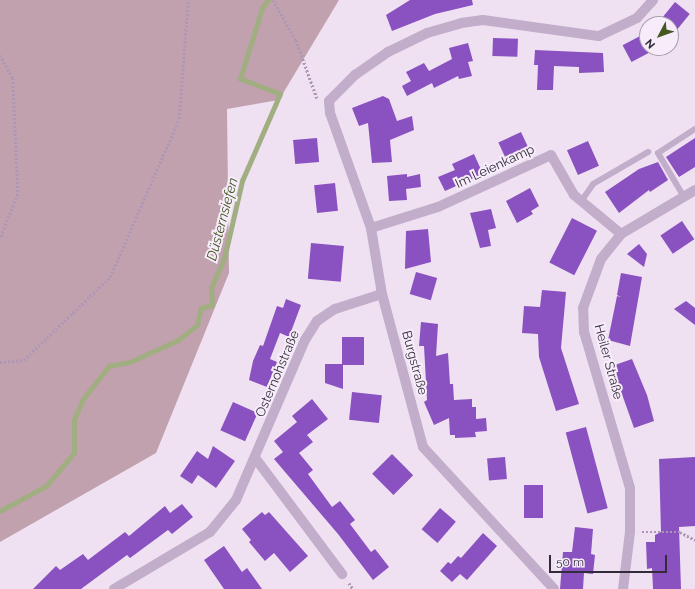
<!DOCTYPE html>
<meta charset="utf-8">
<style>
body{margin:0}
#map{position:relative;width:695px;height:589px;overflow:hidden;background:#efe1f2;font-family:Raleway,sans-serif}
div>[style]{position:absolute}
.green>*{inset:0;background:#c1a1ad}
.stream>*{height:4.5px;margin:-2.25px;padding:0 2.25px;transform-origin:2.25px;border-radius:2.25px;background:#a0ae81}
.building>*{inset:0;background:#8a51c0;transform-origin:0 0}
.path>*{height:2.5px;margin-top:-1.25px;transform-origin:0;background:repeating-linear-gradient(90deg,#ad97b6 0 2px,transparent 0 4px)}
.service>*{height:6px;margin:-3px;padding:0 3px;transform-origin:3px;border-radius:3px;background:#c2adca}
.minor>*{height:10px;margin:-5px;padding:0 5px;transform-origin:5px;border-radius:5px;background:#c2adca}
span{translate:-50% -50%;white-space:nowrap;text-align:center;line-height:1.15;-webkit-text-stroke:4px #f7edfa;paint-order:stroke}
.street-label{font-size:13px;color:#332b39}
.water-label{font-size:14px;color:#465822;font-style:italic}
.north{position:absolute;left:639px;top:16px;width:40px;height:40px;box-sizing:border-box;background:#f7edfa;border:1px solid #a99fad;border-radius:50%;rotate:229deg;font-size:11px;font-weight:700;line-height:16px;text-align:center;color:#332b39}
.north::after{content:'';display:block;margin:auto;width:14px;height:18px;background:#465822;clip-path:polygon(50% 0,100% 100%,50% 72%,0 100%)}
.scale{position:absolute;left:549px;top:555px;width:118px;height:18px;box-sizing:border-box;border:2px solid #332b39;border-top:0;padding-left:5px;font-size:12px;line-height:14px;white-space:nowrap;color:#332b39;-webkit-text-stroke:3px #f7edfa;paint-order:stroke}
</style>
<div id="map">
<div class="green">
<div style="clip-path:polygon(0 0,339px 0,279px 100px,227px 109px,229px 273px,156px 453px,0 542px)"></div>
</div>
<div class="stream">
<div style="left:0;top:511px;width:52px;rotate:-28.5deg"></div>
<div style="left:46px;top:486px;width:43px;rotate:-49.7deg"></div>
<div style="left:74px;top:453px;width:33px;rotate:-90deg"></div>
<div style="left:74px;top:420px;width:23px;rotate:-67deg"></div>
<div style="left:83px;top:399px;width:42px;rotate:-51.8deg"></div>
<div style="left:109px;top:366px;width:21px;rotate:-11deg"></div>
<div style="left:130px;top:362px;width:53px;rotate:-24.6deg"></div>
<div style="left:178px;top:340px;width:24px;rotate:-38deg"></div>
<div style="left:197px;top:325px;width:17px;rotate:-77deg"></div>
<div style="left:201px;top:308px;width:11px;rotate:-15deg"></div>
<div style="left:212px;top:305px;width:17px;rotate:-93deg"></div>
<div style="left:211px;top:288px;width:32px;rotate:-66deg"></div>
<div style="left:224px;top:259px;width:80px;rotate:-77deg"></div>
<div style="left:242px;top:181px;width:95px;rotate:-66.4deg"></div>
<div style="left:280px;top:94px;width:43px;rotate:-159.4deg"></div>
<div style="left:240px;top:79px;width:74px;rotate:-72.8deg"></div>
<div style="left:262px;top:8px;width:10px;rotate:-53deg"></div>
</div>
<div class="building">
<div style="clip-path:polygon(410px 0,472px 0,473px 5px,435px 14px,392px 31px,386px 15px)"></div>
<div style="left:675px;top:2px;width:19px;height:21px;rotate:39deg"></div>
<div style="left:642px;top:35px;width:19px;height:22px;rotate:62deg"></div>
<div style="left:493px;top:38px;width:25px;height:18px;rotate:2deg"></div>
<div style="clip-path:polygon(468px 43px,473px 61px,468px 62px,472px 76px,459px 79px,458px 76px,434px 88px,432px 83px,407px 96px,402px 86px,411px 81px,406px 72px,424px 63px,429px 71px,452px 59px,449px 48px)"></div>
<div style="clip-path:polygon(535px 50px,603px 53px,604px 72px,579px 73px,579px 67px,554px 66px,553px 90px,537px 90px,538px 65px,534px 65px)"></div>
<div style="clip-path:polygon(383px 96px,389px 99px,397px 121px,412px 116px,414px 130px,390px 140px,392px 162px,372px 163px,368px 123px,359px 126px,352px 108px)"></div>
<div style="left:521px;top:132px;width:21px;height:25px;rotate:65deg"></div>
<div style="left:317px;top:138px;width:24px;height:24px;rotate:85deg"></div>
<div style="clip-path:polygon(695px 138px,695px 167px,679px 177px,666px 157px)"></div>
<div style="left:588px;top:141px;width:27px;height:23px;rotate:66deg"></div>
<div style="clip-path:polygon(474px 154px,483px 174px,445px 191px,438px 177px,455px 170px,452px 164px)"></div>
<div style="clip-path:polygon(658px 162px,668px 180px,650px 192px,649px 190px,619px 213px,605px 192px,639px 169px)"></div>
<div style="clip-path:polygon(407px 174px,407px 177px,420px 174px,421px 187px,406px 189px,407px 200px,389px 201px,387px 176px)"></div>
<div style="left:335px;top:183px;width:28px;height:21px;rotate:84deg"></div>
<div style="clip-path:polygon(530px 188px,539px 206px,531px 211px,533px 214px,517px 223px,506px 201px)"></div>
<div style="clip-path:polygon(491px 209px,496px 228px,488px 230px,491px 246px,480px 248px,470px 213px)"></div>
<div style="left:572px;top:218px;width:28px;height:50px;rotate:27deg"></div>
<div style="left:682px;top:221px;width:22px;height:26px;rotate:56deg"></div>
<div style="clip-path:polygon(428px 229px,431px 262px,405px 269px,406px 231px)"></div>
<div style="left:311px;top:243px;width:33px;height:36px;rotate:5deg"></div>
<div style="clip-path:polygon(639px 244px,647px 254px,644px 267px,627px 254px)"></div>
<div style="left:416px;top:272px;width:22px;height:23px;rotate:16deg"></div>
<div style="clip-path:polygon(621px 273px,642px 277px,630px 346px,608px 340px,617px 296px,621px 297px,617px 295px)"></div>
<div style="clip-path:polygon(542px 290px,566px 292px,561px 348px,579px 404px,556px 411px,539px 357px,538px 334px,522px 333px,524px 306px,540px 307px)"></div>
<div style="clip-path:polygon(286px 299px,301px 305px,289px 337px,278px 332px,280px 333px,270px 359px,277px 362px,267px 387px,249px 380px,253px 361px,260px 345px,263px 346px,277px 306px,283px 308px)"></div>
<div style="clip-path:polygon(686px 301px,695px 308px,695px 325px,674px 309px)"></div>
<div style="clip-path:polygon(421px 322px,438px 324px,436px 356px,448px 353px,450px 384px,453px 384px,454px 400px,472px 399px,472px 407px,476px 407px,476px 419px,486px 418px,487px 431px,475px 432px,476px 437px,455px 438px,455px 435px,450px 435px,449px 418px,434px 425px,424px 402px,427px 400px,424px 346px,419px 346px)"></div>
<div style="clip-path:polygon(342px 337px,364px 337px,364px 365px,343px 365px,343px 389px,325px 383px,325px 364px,342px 364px)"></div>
<div style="clip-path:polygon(632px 359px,647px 395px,654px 421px,634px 428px,612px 366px)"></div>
<div style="left:352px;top:392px;width:30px;height:28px;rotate:6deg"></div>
<div style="clip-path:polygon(312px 399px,328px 419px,307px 435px,313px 442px,299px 453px,313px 470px,308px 474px,332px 507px,340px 501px,355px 520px,350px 524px,371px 552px,375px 549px,389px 567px,373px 580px,338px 534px,274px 459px,283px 452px,274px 441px,297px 422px,292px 416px)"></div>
<div style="left:233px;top:402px;width:27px;height:31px;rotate:24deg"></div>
<div style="left:586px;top:427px;width:84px;height:21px;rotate:75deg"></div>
<div style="clip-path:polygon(213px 446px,235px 461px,216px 488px,198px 475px,192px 484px,180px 476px,197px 451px,208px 459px)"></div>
<div style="left:392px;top:454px;width:30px;height:28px;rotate:45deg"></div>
<div style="left:505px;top:457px;width:22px;height:18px;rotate:85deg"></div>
<div style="clip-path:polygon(695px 457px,695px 526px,679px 527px,681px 589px,653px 589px,652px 568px,647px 569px,646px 542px,655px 542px,655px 535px,661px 532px,659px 459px)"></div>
<div style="left:543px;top:485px;width:33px;height:19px;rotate:90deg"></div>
<div style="clip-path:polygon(182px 504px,193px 517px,172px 534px,168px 530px,130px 558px,127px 555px,81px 589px,33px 589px,56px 566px,60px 570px,83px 554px,88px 560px,125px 532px,129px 536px,165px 506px,170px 513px)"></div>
<div style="left:440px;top:508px;width:21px;height:28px;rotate:41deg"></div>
<div style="clip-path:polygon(262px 512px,265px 515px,269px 512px,308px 556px,290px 572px,274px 553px,265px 561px,249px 542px,251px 540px,242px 529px)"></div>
<div style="clip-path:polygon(575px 527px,593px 529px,591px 554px,595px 555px,593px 574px,584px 573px,583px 589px,560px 589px,563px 552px,572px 552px)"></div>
<div style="clip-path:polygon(483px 533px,497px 546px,467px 580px,460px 574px,452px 582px,440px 571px,448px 562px,451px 564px,458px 556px,461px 558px)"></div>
<div style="clip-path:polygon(224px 546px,242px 572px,247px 568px,262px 589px,224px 589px,204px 560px)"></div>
</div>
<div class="path">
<div style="left:273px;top:0;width:46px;rotate:60.1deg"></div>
<div style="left:296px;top:40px;width:62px;rotate:70.1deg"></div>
<div style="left:0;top:55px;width:26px;rotate:61deg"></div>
<div style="left:13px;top:78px;width:116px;rotate:87.5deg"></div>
<div style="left:18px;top:194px;width:48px;rotate:111.8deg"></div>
<div style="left:0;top:362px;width:24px;rotate:-5deg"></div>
<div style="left:24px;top:360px;width:120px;rotate:-44deg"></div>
<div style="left:110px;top:277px;width:172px;rotate:-66.4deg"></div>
<div style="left:179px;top:119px;width:119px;rotate:-85.7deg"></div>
<div style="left:642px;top:532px;width:38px"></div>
<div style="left:680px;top:532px;width:17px;rotate:28deg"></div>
<div style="left:349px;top:583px;width:7px;rotate:56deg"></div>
</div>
<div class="service">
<div style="left:684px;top:197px;width:51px;rotate:-120.6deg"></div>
<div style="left:658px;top:153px;width:44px;rotate:-33deg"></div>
<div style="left:582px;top:200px;width:19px;rotate:-55deg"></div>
<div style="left:593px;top:184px;width:64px;rotate:-30.2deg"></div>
</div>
<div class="minor">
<div style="left:371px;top:228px;width:70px;rotate:-17.4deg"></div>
<div style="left:438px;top:207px;width:124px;rotate:-24.7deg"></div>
<div style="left:551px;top:155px;width:46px;rotate:60.1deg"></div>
<div style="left:574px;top:195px;width:61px;rotate:39.7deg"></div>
<div style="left:256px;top:459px;width:144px;rotate:53.2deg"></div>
<div style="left:114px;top:589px;width:112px;rotate:-30.7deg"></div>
<div style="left:210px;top:532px;width:41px;rotate:-50.9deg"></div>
<div style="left:236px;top:500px;width:174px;rotate:-66.7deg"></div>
<div style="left:305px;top:340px;width:22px;rotate:-58deg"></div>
<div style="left:317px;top:321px;width:22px;rotate:-34deg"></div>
<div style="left:335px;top:309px;width:49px;rotate:-17.7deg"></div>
<div style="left:554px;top:589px;width:193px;rotate:-132.7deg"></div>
<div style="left:423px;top:447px;width:158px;rotate:-105deg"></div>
<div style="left:382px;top:294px;width:67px;rotate:-99.5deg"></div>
<div style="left:371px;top:228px;width:122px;rotate:-109.6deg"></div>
<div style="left:330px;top:113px;width:12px;rotate:-95deg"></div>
<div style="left:329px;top:101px;width:37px;rotate:-45deg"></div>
<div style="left:355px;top:75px;width:40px;rotate:-34.9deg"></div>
<div style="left:388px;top:52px;width:43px;rotate:-26deg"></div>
<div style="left:427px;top:33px;width:35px;rotate:-16deg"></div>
<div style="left:461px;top:23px;width:22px;rotate:-8deg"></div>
<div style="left:483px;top:20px;width:117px;rotate:7.9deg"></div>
<div style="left:599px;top:36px;width:42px;rotate:-25.3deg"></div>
<div style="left:637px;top:18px;width:24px;rotate:-48deg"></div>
<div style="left:623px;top:589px;width:57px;rotate:-83deg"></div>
<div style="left:630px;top:532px;width:44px;rotate:-90deg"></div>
<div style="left:630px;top:488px;width:163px;rotate:-106.4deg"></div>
<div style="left:584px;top:332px;width:24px;rotate:-92deg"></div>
<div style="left:583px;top:308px;width:52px;rotate:-69.8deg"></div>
<div style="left:601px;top:259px;width:32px;rotate:-51deg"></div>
<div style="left:621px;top:234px;width:86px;rotate:-30.7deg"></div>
</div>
<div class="street-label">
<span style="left:495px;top:167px;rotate:-25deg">Im Leienkamp</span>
<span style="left:608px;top:362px;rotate:75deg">Heiler Straße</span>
<span style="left:414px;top:363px;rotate:75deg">Burgstraße</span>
<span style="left:278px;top:374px;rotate:-67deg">Osternohstraße</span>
</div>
<div class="water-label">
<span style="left:222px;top:219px;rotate:-75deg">Düsternsiefen</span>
</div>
<div class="north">N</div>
<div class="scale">50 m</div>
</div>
